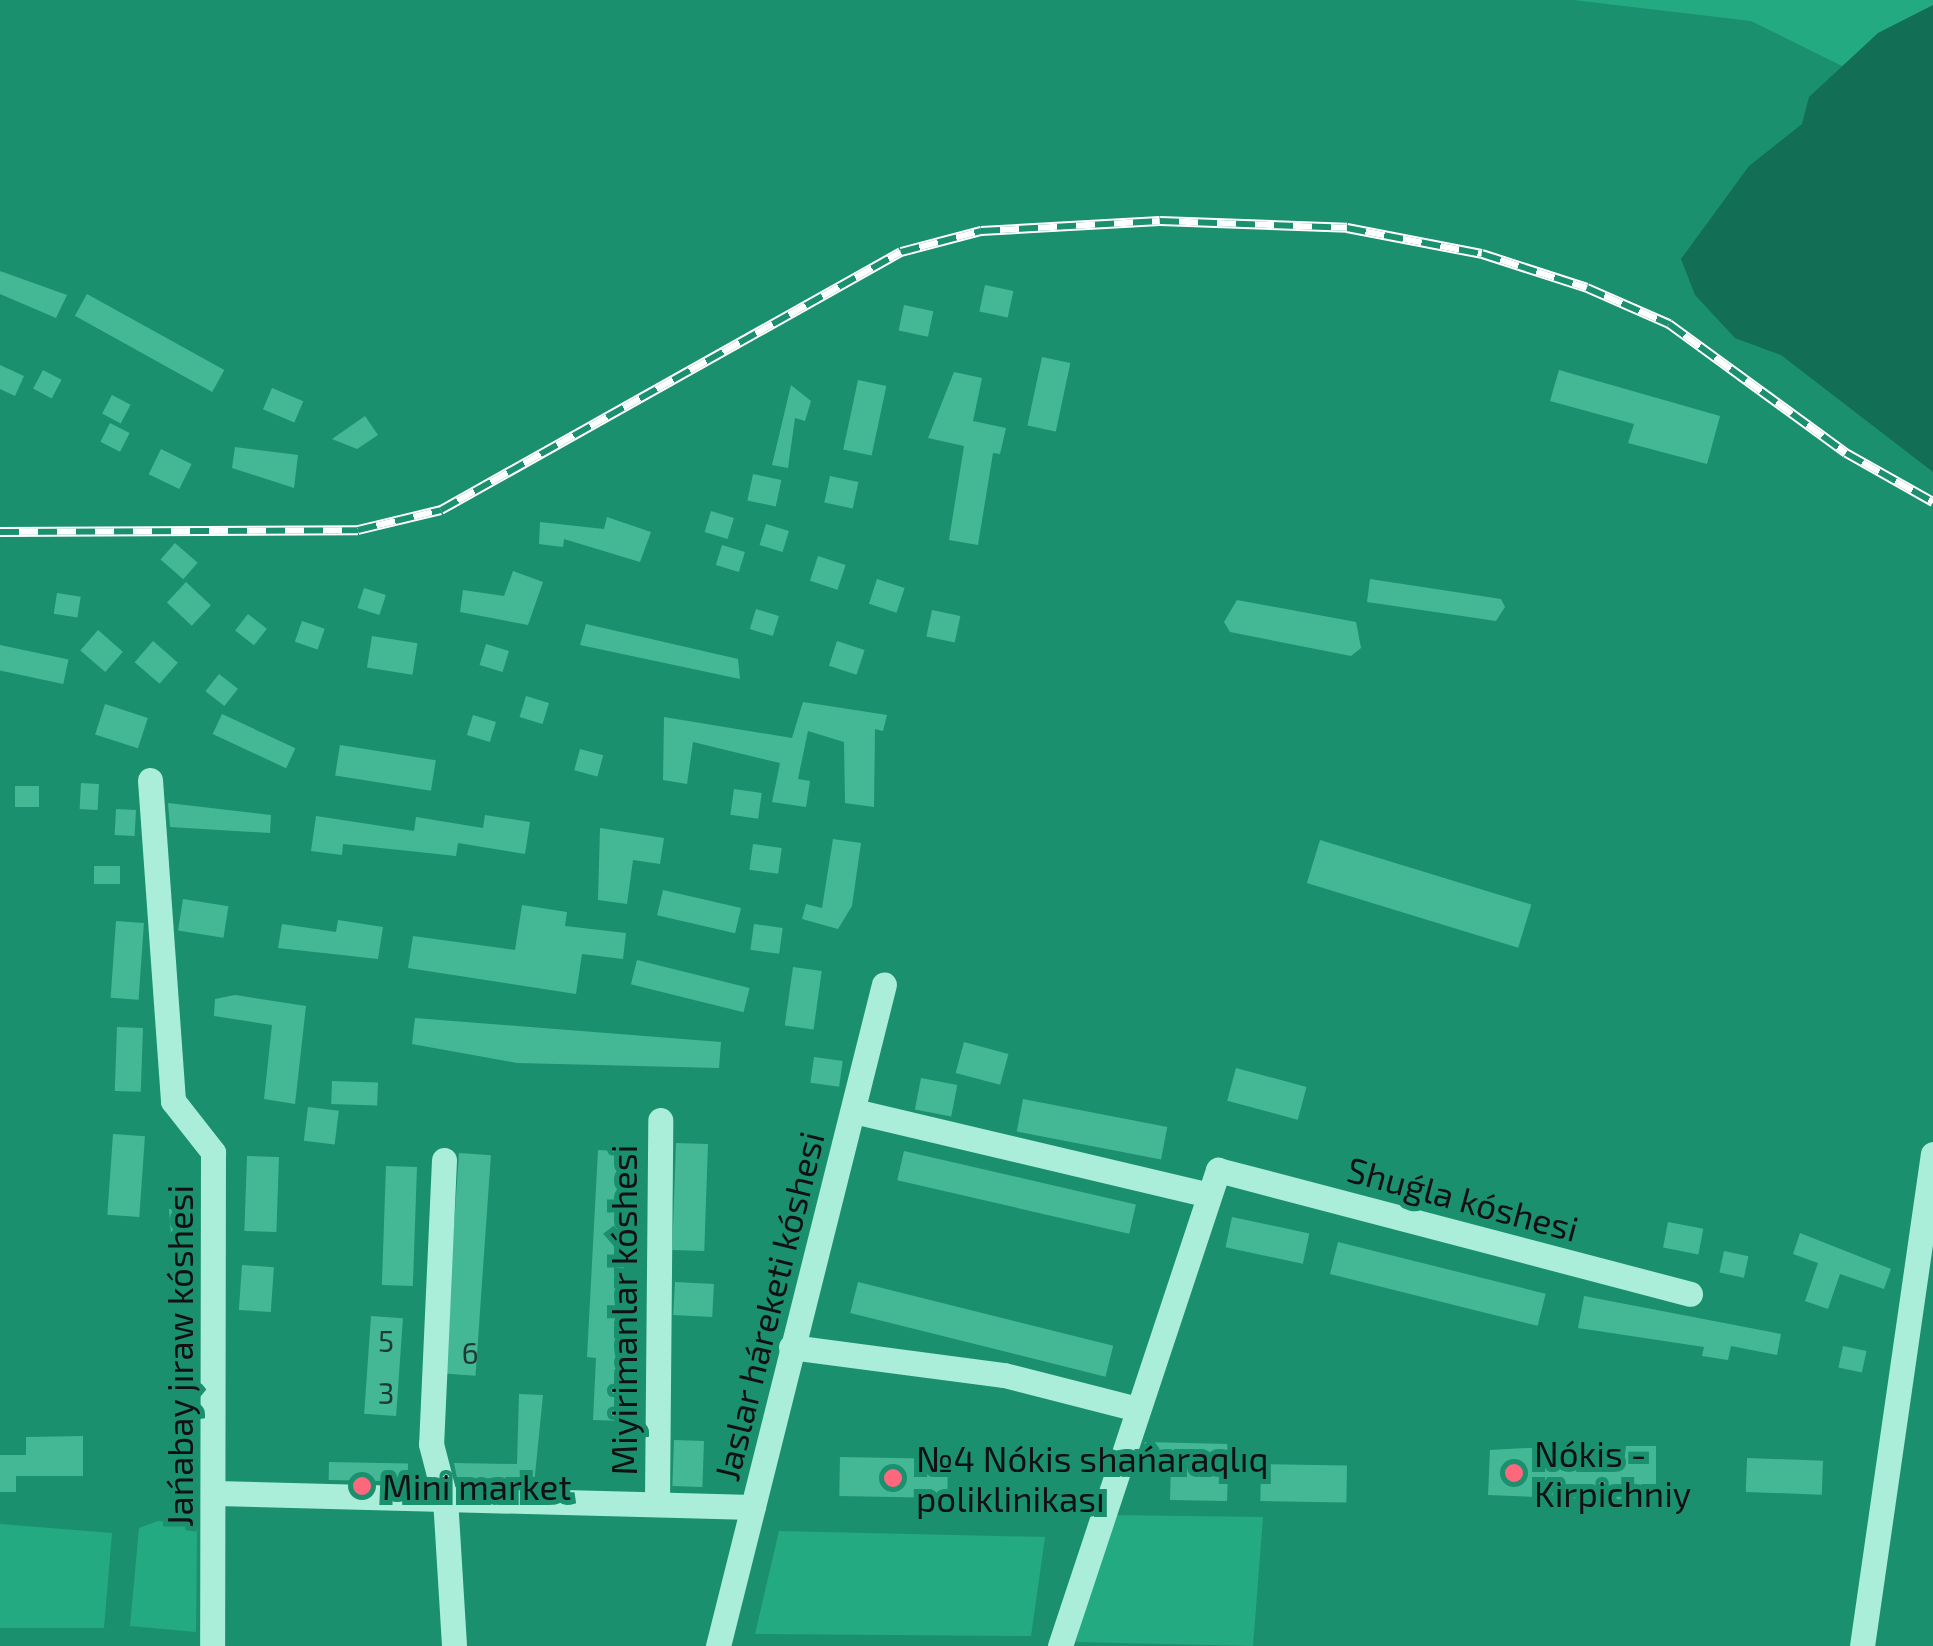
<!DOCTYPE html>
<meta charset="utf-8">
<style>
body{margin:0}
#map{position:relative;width:1933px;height:1646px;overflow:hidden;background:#1b906e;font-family:"Exo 2",sans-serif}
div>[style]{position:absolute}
.green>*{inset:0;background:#24aa81}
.water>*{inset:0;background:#126e54}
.building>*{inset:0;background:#44b895;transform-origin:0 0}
.minor>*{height:25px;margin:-12.5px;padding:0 12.5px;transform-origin:12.5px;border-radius:12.5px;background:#aaeed9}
.rail>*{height:10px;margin-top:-5px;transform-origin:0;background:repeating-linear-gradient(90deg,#1b906e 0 19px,#fff 0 38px);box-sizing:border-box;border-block:2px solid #fff}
.dots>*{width:28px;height:28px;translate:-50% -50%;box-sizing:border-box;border:5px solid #1b906e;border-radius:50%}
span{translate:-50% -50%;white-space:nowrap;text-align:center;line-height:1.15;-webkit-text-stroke:10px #1b906e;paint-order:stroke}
.number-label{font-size:30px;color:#1e3b32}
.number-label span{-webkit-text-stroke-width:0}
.street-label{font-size:35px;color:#111}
.poi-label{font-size:35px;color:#111}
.left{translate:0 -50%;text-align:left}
</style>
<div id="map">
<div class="green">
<div style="clip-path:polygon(1573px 0,1933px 0,1933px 5px,1842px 66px,1751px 21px)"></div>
<div style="clip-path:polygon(1110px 1515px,1263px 1517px,1253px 1646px,1076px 1642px)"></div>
<div style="clip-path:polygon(158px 1521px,197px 1525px,196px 1632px,130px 1626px,139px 1528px)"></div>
<div style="clip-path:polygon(0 1524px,112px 1533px,104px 1628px,0 1628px)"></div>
<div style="clip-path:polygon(779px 1531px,1045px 1537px,1031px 1636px,755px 1634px)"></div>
</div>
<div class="water">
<div style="clip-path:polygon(1933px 5px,1933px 472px,1781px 355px,1735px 338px,1695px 295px,1681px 259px,1749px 166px,1802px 124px,1809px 97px,1878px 33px)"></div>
</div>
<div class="building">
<div style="clip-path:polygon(0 271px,67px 295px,56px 318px,0 294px)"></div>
<div style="left:985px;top:285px;width:29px;height:27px;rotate:12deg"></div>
<div style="left:87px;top:294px;width:157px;height:25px;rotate:29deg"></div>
<div style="left:904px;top:305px;width:30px;height:26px;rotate:12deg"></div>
<div style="left:1042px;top:357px;width:29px;height:70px;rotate:12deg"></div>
<div style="clip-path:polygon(0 365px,24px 376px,15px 396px,0 389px)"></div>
<div style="left:43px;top:370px;width:21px;height:21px;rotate:28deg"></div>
<div style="clip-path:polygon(1559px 370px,1720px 416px,1707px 464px,1628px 443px,1634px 424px,1550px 401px)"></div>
<div style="clip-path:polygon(954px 372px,982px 378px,973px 421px,1006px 428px,1000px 454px,993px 453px,978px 545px,949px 540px,964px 446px,928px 438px)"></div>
<div style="left:858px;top:380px;width:29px;height:71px;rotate:12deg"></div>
<div style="clip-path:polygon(791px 385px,811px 401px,805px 421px,795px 418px,788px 468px,772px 465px)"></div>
<div style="left:272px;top:388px;width:34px;height:23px;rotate:23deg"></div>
<div style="left:112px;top:395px;width:21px;height:21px;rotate:28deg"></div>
<div style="clip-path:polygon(365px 416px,378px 435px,357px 449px,332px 439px)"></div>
<div style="left:110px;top:423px;width:22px;height:21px;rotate:27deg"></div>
<div style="clip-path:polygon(235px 447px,298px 455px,294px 488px,232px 468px)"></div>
<div style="left:161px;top:449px;width:34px;height:28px;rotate:26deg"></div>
<div style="left:753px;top:474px;width:29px;height:27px;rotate:12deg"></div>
<div style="left:830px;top:476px;width:29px;height:27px;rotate:12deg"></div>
<div style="left:711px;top:511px;width:24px;height:22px;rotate:17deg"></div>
<div style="clip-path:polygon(607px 517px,651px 532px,640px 562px,564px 539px,563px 547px,539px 544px,540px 522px,604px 529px)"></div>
<div style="left:766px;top:524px;width:24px;height:22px;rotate:17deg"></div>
<div style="left:175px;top:543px;width:30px;height:22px;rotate:41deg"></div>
<div style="left:722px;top:545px;width:24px;height:21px;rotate:17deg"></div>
<div style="left:818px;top:556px;width:29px;height:26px;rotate:18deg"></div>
<div style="clip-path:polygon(513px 571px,543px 582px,528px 625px,460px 612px,463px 590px,504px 596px)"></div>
<div style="left:877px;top:579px;width:29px;height:26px;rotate:18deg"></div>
<div style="clip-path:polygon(1370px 579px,1501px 599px,1505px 607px,1496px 621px,1367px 602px)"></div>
<div style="left:186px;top:582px;width:34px;height:28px;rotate:43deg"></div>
<div style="left:364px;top:588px;width:23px;height:21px;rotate:18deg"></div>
<div style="left:57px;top:593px;width:24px;height:21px;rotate:9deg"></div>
<div style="clip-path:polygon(1237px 600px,1356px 622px,1361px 648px,1351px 656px,1230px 632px,1224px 622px)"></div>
<div style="left:756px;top:609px;width:24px;height:21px;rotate:17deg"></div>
<div style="left:932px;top:610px;width:29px;height:27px;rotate:12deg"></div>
<div style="left:248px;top:614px;width:24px;height:21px;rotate:38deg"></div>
<div style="left:302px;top:621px;width:24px;height:22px;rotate:19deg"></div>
<div style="clip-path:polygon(586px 624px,738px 659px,740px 679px,580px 645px)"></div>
<div style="left:98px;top:630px;width:33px;height:27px;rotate:41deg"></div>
<div style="left:372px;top:636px;width:46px;height:32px;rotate:9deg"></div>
<div style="left:153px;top:641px;width:33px;height:28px;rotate:41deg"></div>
<div style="left:837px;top:641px;width:29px;height:26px;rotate:18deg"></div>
<div style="left:486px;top:644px;width:24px;height:22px;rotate:17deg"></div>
<div style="left:0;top:645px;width:70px;height:25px;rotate:12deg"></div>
<div style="left:219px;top:674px;width:24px;height:22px;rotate:38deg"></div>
<div style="left:526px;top:696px;width:24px;height:22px;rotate:17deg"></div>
<div style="clip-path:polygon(803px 702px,887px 715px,883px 731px,875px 729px,874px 807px,845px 803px,844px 742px,808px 731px,798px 779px,810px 781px,806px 807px,772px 802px,780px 763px,693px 742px,687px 784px,663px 780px,664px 717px,792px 738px)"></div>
<div style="left:105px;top:704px;width:45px;height:32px;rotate:18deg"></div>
<div style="left:222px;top:714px;width:81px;height:22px;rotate:25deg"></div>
<div style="left:473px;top:715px;width:24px;height:21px;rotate:17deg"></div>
<div style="left:340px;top:745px;width:97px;height:31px;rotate:9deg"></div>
<div style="left:580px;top:749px;width:24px;height:22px;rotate:15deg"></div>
<div style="left:81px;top:783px;width:18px;height:26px;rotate:3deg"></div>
<div style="left:15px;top:786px;width:24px;height:21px"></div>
<div style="left:734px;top:789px;width:28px;height:26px;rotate:8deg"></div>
<div style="clip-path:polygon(168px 803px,271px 815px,270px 833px,170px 827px)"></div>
<div style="left:116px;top:809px;width:20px;height:26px;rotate:3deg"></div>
<div style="clip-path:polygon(485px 815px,530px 822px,525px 854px,458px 843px,456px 856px,343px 844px,342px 855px,311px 851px,316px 816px,414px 831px,416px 817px,483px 828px)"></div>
<div style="clip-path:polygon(600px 828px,664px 838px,660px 864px,633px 860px,627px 904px,598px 900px)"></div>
<div style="clip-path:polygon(833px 839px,861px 843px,852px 906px,838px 929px,802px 919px,806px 904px,822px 908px)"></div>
<div style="left:1320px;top:840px;width:221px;height:45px;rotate:17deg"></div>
<div style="left:753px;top:844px;width:29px;height:26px;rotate:8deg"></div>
<div style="left:94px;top:866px;width:26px;height:18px"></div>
<div style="left:663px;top:890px;width:80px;height:26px;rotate:13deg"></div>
<div style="left:183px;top:899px;width:46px;height:32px;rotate:9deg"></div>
<div style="clip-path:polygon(522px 905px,567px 912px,565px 926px,626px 933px,623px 959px,582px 954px,576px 994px,408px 968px,413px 936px,515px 950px)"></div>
<div style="clip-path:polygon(338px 920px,383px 927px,378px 959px,278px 948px,282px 924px,336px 932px)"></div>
<div style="left:116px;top:921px;width:28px;height:77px;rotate:4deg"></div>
<div style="left:754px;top:924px;width:29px;height:26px;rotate:8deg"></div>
<div style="left:637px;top:960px;width:116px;height:25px;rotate:14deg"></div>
<div style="left:793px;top:967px;width:29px;height:59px;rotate:8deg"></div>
<div style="clip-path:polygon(235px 995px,306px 1006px,295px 1104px,264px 1099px,272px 1025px,214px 1016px,215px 999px)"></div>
<div style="clip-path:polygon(415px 1018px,721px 1042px,719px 1068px,517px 1063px,412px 1044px)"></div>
<div style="left:117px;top:1027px;width:26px;height:64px;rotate:2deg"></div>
<div style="left:964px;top:1042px;width:46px;height:32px;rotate:15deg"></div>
<div style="left:814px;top:1057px;width:29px;height:26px;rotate:8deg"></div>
<div style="left:1236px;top:1068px;width:73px;height:34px;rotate:15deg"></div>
<div style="left:921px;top:1078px;width:37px;height:32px;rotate:11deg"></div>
<div style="left:332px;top:1081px;width:46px;height:23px;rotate:2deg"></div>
<div style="left:1023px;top:1099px;width:147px;height:33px;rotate:11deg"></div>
<div style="left:308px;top:1107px;width:31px;height:34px;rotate:7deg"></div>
<div style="left:113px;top:1134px;width:32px;height:81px;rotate:4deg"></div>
<div style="left:676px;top:1143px;width:32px;height:107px;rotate:2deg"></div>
<div style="clip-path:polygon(598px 1150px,630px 1152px,618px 1376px,627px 1376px,625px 1421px,593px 1420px,596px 1358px,587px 1357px)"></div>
<div style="left:904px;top:1151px;width:238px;height:30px;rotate:13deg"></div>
<div style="left:459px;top:1153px;width:32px;height:221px;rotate:4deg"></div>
<div style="left:247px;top:1156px;width:32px;height:75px;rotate:2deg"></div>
<div style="left:386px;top:1166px;width:31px;height:119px;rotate:2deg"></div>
<div style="clip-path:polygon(197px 1208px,196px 1306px,177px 1306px,169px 1209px)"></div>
<div style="left:1232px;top:1217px;width:79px;height:31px;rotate:12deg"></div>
<div style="left:1668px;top:1222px;width:36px;height:26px;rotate:11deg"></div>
<div style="clip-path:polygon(1800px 1233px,1891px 1269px,1884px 1289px,1840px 1274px,1828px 1309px,1805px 1301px,1818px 1263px,1793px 1254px)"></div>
<div style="left:1338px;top:1242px;width:214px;height:33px;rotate:14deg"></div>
<div style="left:1724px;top:1251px;width:25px;height:22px;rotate:12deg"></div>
<div style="left:242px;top:1265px;width:32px;height:45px;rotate:4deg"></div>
<div style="left:675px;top:1282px;width:39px;height:33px;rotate:3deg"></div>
<div style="left:858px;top:1282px;width:263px;height:32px;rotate:14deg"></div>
<div style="clip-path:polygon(1584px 1296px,1781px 1334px,1777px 1355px,1731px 1346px,1728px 1360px,1702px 1356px,1704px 1347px,1578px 1328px)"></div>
<div style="left:371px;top:1316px;width:32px;height:98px;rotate:4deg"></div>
<div style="left:1843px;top:1346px;width:24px;height:22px;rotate:12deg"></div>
<div style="clip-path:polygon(519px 1394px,543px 1395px,534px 1485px,458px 1483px,454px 1463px,517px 1464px)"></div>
<div style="clip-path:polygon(83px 1436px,83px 1476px,16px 1476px,16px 1492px,0 1492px,0 1455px,26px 1455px,26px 1437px)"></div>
<div style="left:674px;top:1440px;width:30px;height:46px;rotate:2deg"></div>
<div style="clip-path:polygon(1145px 1442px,1229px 1444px,1227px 1501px,1170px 1500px,1171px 1462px,1138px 1462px)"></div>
<div style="clip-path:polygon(1565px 1446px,1656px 1446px,1656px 1502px,1488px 1495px,1490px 1450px)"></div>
<div style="left:840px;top:1457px;width:108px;height:39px;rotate:1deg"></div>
<div style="left:1747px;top:1458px;width:76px;height:34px;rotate:2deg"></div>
<div style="left:329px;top:1462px;width:79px;height:18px;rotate:1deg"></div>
<div style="left:1261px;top:1464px;width:86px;height:37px;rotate:1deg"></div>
</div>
<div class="minor">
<div style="left:150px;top:780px;width:322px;rotate:85.9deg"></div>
<div style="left:173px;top:1101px;width:65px;rotate:51.9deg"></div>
<div style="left:213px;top:1152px;width:494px;rotate:90.1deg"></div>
<div style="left:854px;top:1111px;width:365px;rotate:13.3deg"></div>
<div style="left:444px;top:1160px;width:284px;rotate:92.6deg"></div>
<div style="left:431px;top:1444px;width:56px;rotate:75.5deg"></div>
<div style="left:445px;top:1498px;width:148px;rotate:86.5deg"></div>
<div style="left:791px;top:1347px;width:215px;rotate:7.5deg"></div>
<div style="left:1004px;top:1375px;width:133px;rotate:14.3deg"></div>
<div style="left:215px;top:1493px;width:538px;rotate:1.49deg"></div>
<div style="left:657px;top:1500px;width:380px;rotate:-89.5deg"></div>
<div style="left:718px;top:1646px;width:682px;rotate:-75.92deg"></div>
<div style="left:1060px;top:1646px;width:502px;rotate:-71.64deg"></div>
<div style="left:1218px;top:1170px;width:488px;rotate:14.7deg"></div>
<div style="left:1862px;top:1646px;width:497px;rotate:-81.8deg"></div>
</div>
<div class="rail">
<div style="left:0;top:532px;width:358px;rotate:-0.3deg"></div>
<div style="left:358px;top:530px;width:85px;rotate:-13.5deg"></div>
<div style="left:441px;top:510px;width:527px;rotate:-29.29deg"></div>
<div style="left:901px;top:252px;width:83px;rotate:-14.7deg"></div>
<div style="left:981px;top:231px;width:179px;rotate:-3.2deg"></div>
<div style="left:1160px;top:221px;width:187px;rotate:2.1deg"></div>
<div style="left:1347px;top:228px;width:137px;rotate:10.9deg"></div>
<div style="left:1482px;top:254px;width:110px;rotate:17.9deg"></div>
<div style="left:1587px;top:288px;width:90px;rotate:23.7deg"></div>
<div style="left:1669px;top:324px;width:219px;rotate:36.1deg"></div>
<div style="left:1846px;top:453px;width:100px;rotate:29.4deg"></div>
</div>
<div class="dots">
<div style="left:1514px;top:1473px;background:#ff677d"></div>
<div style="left:893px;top:1478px;background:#ff677d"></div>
<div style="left:362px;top:1486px;background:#ff677d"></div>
</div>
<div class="number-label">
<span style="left:386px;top:1340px">5</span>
<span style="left:470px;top:1352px">6</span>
<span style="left:386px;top:1392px">3</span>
</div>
<div class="street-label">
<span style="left:1463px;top:1198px;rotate:15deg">Shuǵla kóshesi</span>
<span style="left:768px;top:1306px;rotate:-76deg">Jaslar háreketi kóshesi</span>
<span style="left:623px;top:1310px;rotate:-90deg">Miyirimanlar kóshesi</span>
<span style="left:179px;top:1356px;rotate:-90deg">Jańabay jıraw kóshesi</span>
</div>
<div class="poi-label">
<span class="left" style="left:1534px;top:1473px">Nókis -<br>Kirpichniy</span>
<span class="left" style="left:916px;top:1478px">№4 Nókis shańaraqlıq<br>poliklinikası</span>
<span class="left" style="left:382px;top:1486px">Mini market</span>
</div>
</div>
